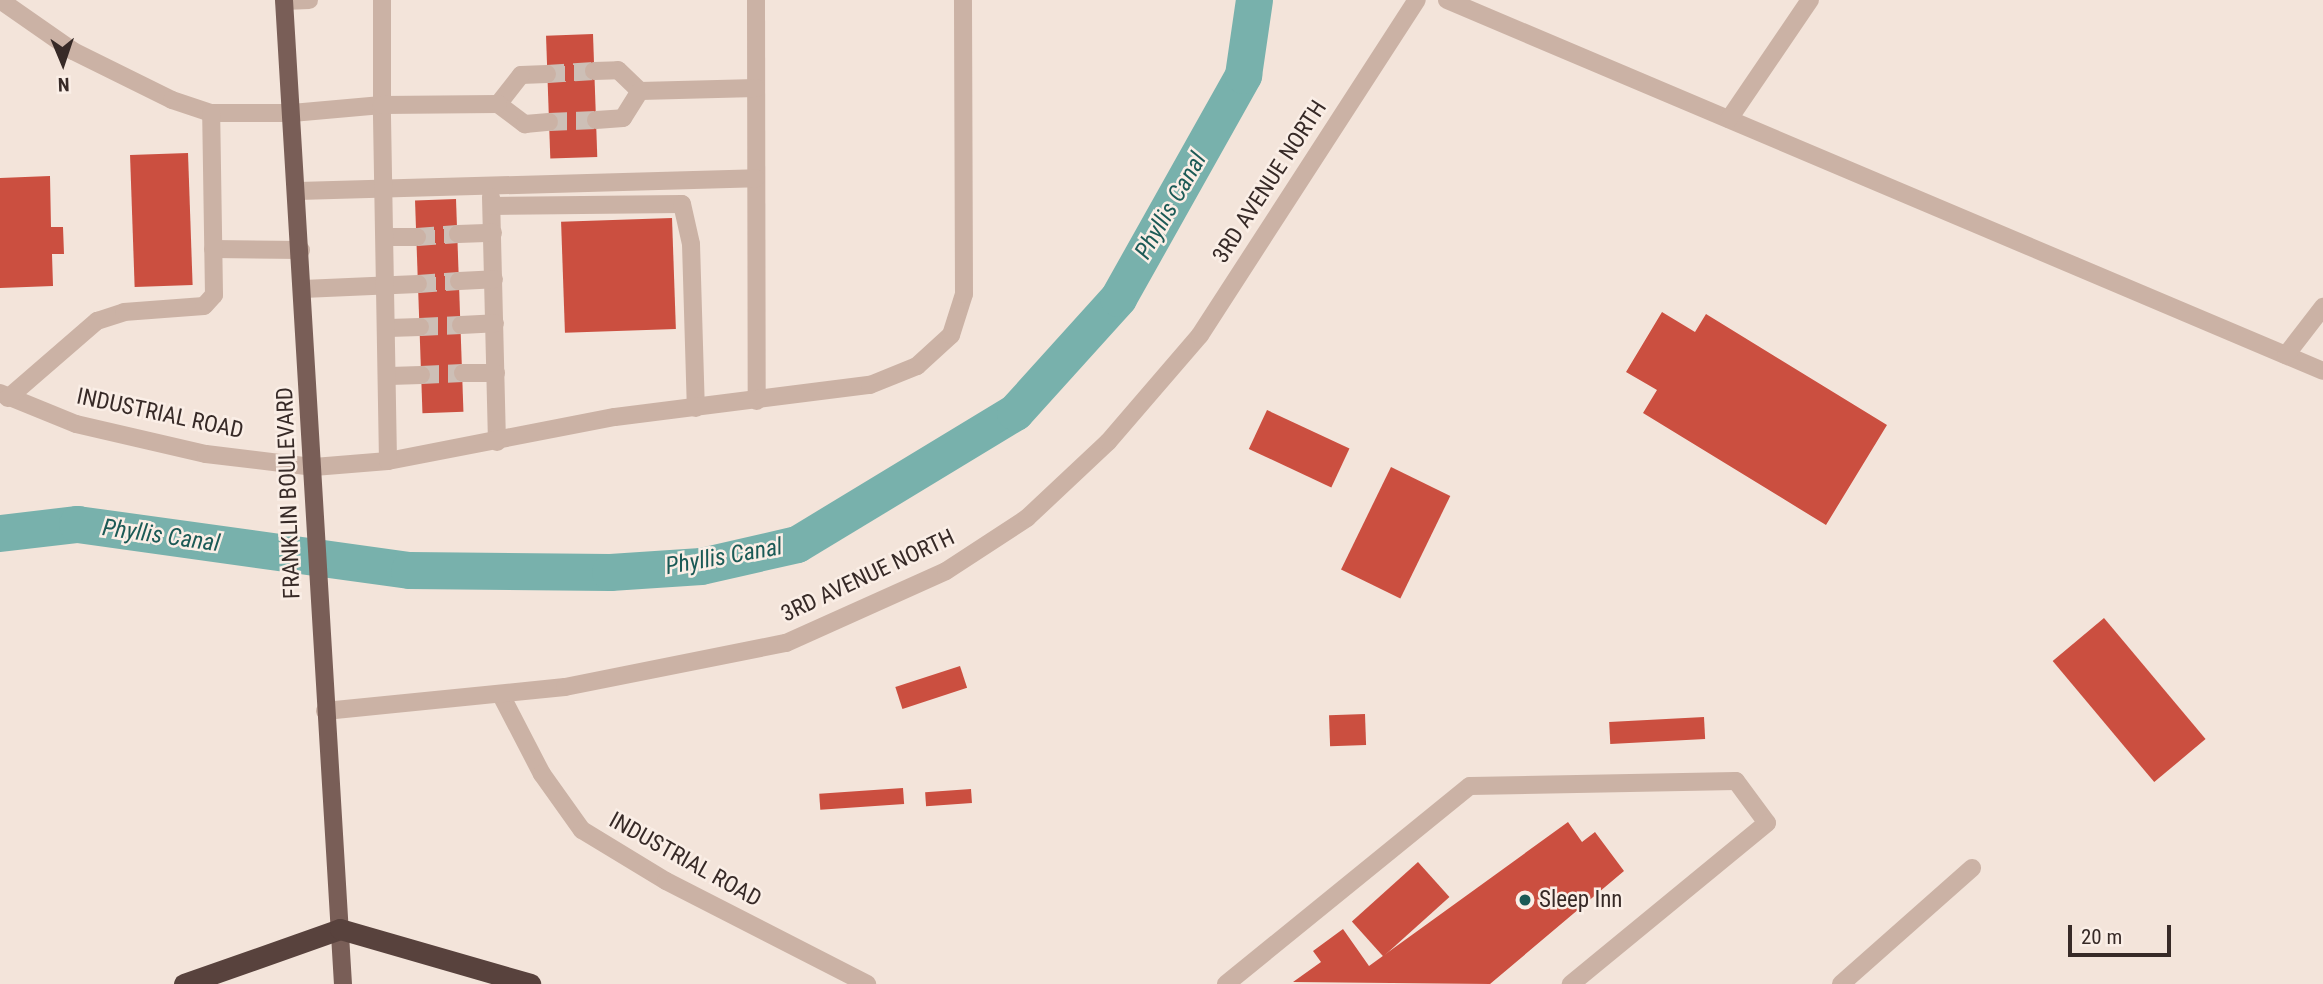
<!DOCTYPE html>
<style>
body{margin:0}
#map{position:relative;width:2323px;height:984px;overflow:hidden;background:#f3e4da;font-family:"Roboto Condensed",sans-serif}
div>[style]{position:absolute}
.canal>*{height:37px;margin:-18.5px;padding:0 18.5px;transform-origin:18.5px;border-radius:18.5px;background:#78b1ac}
.building>*{inset:0;background:#cb4f40;transform-origin:0 0}
.minor-tunnel>*{height:18px;margin-top:-9px;transform-origin:0;background:repeating-linear-gradient(90deg,#cdbfb6 0 18px,transparent 0 27px)}
.minor>*{height:18px;margin:-9px;padding:0 9px;transform-origin:9px;border-radius:9px;background:#cbb2a5}
.major>*{height:18px;margin:-9px;padding:0 9px;transform-origin:9px;border-radius:9px;background:#795e57}
.highway>*{height:21px;margin:-10.5px;padding:0 10.5px;transform-origin:10.5px;border-radius:10.5px;background:#58423d}
.dots>*{width:19px;height:19px;translate:-50% -50%;box-sizing:border-box;border:4px solid #faeee6;border-radius:50%}
span{translate:-50% -50%;white-space:nowrap;text-align:center;line-height:1.15;-webkit-text-stroke:5px #faeee6;paint-order:stroke}
.street-label{font-size:23px;color:#372a27}
.poi-label{font-size:23px;color:#372a27}
.left{translate:0 -50%;text-align:left}
.water-label{font-size:24px;color:#1b5a56;font-style:italic}
.north{position:absolute;left:28px;top:28px;width:70px;height:70px;-webkit-text-stroke:5px #faeee6;paint-order:stroke;rotate:178deg;font-size:19px;font-weight:700;line-height:28px;text-align:center;color:#372a27}
.north::after{content:'';display:block;margin:auto;width:24px;height:32px;background:#372a27;clip-path:polygon(50% 0,100% 100%,50% 72%,0 100%)}
.scale{position:absolute;left:2068px;top:925px;width:103px;height:32px;box-sizing:border-box;border:4px solid #372a27;border-top:0;padding-left:9px;font-size:21px;line-height:24px;white-space:nowrap;color:#372a27;-webkit-text-stroke:5px #faeee6;paint-order:stroke}
</style>
<div id="map">
<div class="canal">
<div style="left:0;top:533px;width:78px;rotate:-6.7deg"></div>
<div style="left:77px;top:524px;width:335px;rotate:7.9deg"></div>
<div style="left:409px;top:570px;width:201px;rotate:0.6deg"></div>
<div style="left:610px;top:572px;width:91px;rotate:-3.8deg"></div>
<div style="left:701px;top:566px;width:98px;rotate:-12.9deg"></div>
<div style="left:797px;top:544px;width:255px;rotate:-31.2deg"></div>
<div style="left:1015px;top:412px;width:154px;rotate:-47.9deg"></div>
<div style="left:1118px;top:298px;width:256px;rotate:-60.7deg"></div>
<div style="left:1243px;top:75px;width:76px;rotate:-81.7deg"></div>
</div>
<div class="building">
<div style="left:593px;top:34px;width:123px;height:47px;rotate:88deg"></div>
<div style="left:188px;top:153px;width:132px;height:58px;rotate:88deg"></div>
<div style="clip-path:polygon(50px 176px,51px 227px,63px 227px,64px 254px,52px 254px,53px 286px,0 288px,0 178px)"></div>
<div style="left:456px;top:199px;width:213px;height:41px;rotate:88deg"></div>
<div style="left:672px;top:218px;width:111px;height:111px;rotate:88deg"></div>
<div style="clip-path:polygon(1662px 312px,1695px 332px,1706px 314px,1887px 425px,1826px 525px,1643px 413px,1657px 390px,1626px 372px)"></div>
<div style="left:1267px;top:410px;width:91px;height:43px;rotate:25deg"></div>
<div style="left:1391px;top:467px;width:66px;height:114px;rotate:26deg"></div>
<div style="left:2104px;top:618px;width:158px;height:67px;rotate:50deg"></div>
<div style="left:960px;top:666px;width:23px;height:68px;rotate:72deg"></div>
<div style="left:1365px;top:714px;width:31px;height:36px;rotate:88deg"></div>
<div style="left:1704px;top:717px;width:22px;height:95px;rotate:87deg"></div>
<div style="left:903px;top:788px;width:16px;height:84px;rotate:86deg"></div>
<div style="left:971px;top:789px;width:14px;height:46px;rotate:86deg"></div>
<div style="clip-path:polygon(1568px 822px,1582px 842px,1595px 832px,1624px 871px,1490px 984px,1293px 982px,1321px 962px,1313px 951px,1343px 929px,1369px 966px)"></div>
<div style="left:1418px;top:862px;width:47px;height:89px;rotate:48deg"></div>
</div>
<div class="minor-tunnel">
<div style="left:547px;top:74px;width:47px;rotate:-3.7deg"></div>
<div style="left:549px;top:122px;width:47px;rotate:-2.4deg"></div>
<div style="left:417px;top:237px;width:41px;rotate:-4.2deg"></div>
<div style="left:418px;top:284px;width:41px;rotate:-4.2deg"></div>
<div style="left:420px;top:327px;width:41px;rotate:-2.8deg"></div>
<div style="left:421px;top:375px;width:42px;rotate:-2.7deg"></div>
</div>
<div class="minor">
<div style="left:0;top:0;width:89px;rotate:34.9deg"></div>
<div style="left:73px;top:51px;width:110px;rotate:26.3deg"></div>
<div style="left:172px;top:100px;width:41px;rotate:18.4deg"></div>
<div style="left:211px;top:113px;width:81px"></div>
<div style="left:292px;top:113px;width:90px;rotate:-5.1deg"></div>
<div style="left:382px;top:105px;width:105px;rotate:-90deg"></div>
<div style="left:756px;top:0;width:401px;rotate:89.9deg"></div>
<div style="left:1447px;top:0;width:951px;rotate:22.95deg"></div>
<div style="left:284px;top:1px;width:25px;rotate:-2deg"></div>
<div style="left:594px;top:71px;width:24px;rotate:-2deg"></div>
<div style="left:618px;top:70px;width:30px;rotate:44deg"></div>
<div style="left:640px;top:91px;width:116px;rotate:-1.5deg"></div>
<div style="left:547px;top:74px;width:26px;rotate:178deg"></div>
<div style="left:521px;top:75px;width:37px;rotate:128deg"></div>
<div style="left:498px;top:104px;width:34px;rotate:37deg"></div>
<div style="left:525px;top:124px;width:24px;rotate:-5deg"></div>
<div style="left:1729px;top:119px;width:144px;rotate:-55.8deg"></div>
<div style="left:596px;top:120px;width:27px;rotate:-4deg"></div>
<div style="left:623px;top:118px;width:32px;rotate:-58deg"></div>
<div style="left:298px;top:191px;width:458px;rotate:-1.6deg"></div>
<div style="left:491px;top:197px;width:245px;rotate:88.6deg"></div>
<div style="left:492px;top:206px;width:190px;rotate:-0.6deg"></div>
<div style="left:682px;top:204px;width:41px;rotate:77.3deg"></div>
<div style="left:691px;top:244px;width:164px;rotate:88.3deg"></div>
<div style="left:458px;top:234px;width:35px;rotate:-2deg"></div>
<div style="left:387px;top:237px;width:30px"></div>
<div style="left:213px;top:249px;width:88px;rotate:0.7deg"></div>
<div style="left:459px;top:281px;width:35px;rotate:-3deg"></div>
<div style="left:303px;top:289px;width:115px;rotate:-2.5deg"></div>
<div style="left:461px;top:325px;width:34px;rotate:-3deg"></div>
<div style="left:389px;top:328px;width:31px;rotate:-2deg"></div>
<div style="left:2286px;top:355px;width:61px;rotate:-52.4deg"></div>
<div style="left:463px;top:373px;width:33px"></div>
<div style="left:390px;top:376px;width:31px;rotate:-2deg"></div>
<div style="left:0;top:393px;width:82px;rotate:22.2deg"></div>
<div style="left:76px;top:424px;width:133px;rotate:13deg"></div>
<div style="left:206px;top:454px;width:109px;rotate:6.9deg"></div>
<div style="left:314px;top:467px;width:74px;rotate:-4.6deg"></div>
<div style="left:388px;top:461px;width:231px;rotate:-11deg"></div>
<div style="left:615px;top:417px;width:257px;rotate:-7.2deg"></div>
<div style="left:870px;top:385px;width:51px;rotate:-22deg"></div>
<div style="left:917px;top:366px;width:46px;rotate:-42.4deg"></div>
<div style="left:951px;top:335px;width:43px;rotate:-72.4deg"></div>
<div style="left:964px;top:294px;width:294px;rotate:-90.2deg"></div>
<div style="left:8px;top:398px;width:118px;rotate:-40.9deg"></div>
<div style="left:97px;top:321px;width:28px;rotate:-18deg"></div>
<div style="left:124px;top:312px;width:80px;rotate:-4.3deg"></div>
<div style="left:204px;top:306px;width:15px;rotate:-48deg"></div>
<div style="left:214px;top:295px;width:182px;rotate:-90.9deg"></div>
<div style="left:388px;top:461px;width:356px;rotate:-91deg"></div>
<div style="left:382px;top:105px;width:116px;rotate:-0.5deg"></div>
<div style="left:501px;top:695px;width:89px;rotate:62.6deg"></div>
<div style="left:542px;top:774px;width:69px;rotate:54.5deg"></div>
<div style="left:582px;top:830px;width:98px;rotate:31.3deg"></div>
<div style="left:666px;top:881px;width:226px;rotate:27.1deg"></div>
<div style="left:325px;top:711px;width:241px;rotate:-5.7deg"></div>
<div style="left:565px;top:687px;width:225px;rotate:-11.3deg"></div>
<div style="left:786px;top:643px;width:175px;rotate:-24.2deg"></div>
<div style="left:946px;top:571px;width:97px;rotate:-33.2deg"></div>
<div style="left:1027px;top:518px;width:111px;rotate:-43.2deg"></div>
<div style="left:1108px;top:442px;width:141px;rotate:-49.3deg"></div>
<div style="left:1200px;top:335px;width:399px;rotate:-57.1deg"></div>
<div style="left:1226px;top:984px;width:314px;rotate:-39.1deg"></div>
<div style="left:1470px;top:786px;width:266px;rotate:-1.1deg"></div>
<div style="left:1736px;top:781px;width:52px;rotate:53.6deg"></div>
<div style="left:1767px;top:823px;width:254px;rotate:140.6deg"></div>
<div style="left:1841px;top:984px;width:175px;rotate:-41.5deg"></div>
</div>
<div class="major">
<div style="left:284px;top:0;width:986px;rotate:86.57deg"></div>
</div>
<div class="highway">
<div style="left:184px;top:984px;width:165px;rotate:-19.4deg"></div>
<div style="left:340px;top:929px;width:198px;rotate:16.1deg"></div>
</div>
<div class="dots">
<div style="left:1525px;top:900px;background:#1b5a56"></div>
</div>
<div class="street-label">
<span style="left:1270px;top:182px;rotate:-57deg">3RD AVENUE NORTH</span>
<span style="left:160px;top:414px;rotate:12deg">INDUSTRIAL ROAD</span>
<span style="left:289px;top:493px;rotate:-92deg">FRANKLIN BOULEVARD</span>
<span style="left:868px;top:576px;rotate:-25deg">3RD AVENUE NORTH</span>
<span style="left:685px;top:860px;rotate:29deg">INDUSTRIAL ROAD</span>
</div>
<div class="poi-label">
<span class="left" style="left:1539px;top:900px">Sleep Inn</span>
</div>
<div class="water-label">
<span style="left:1171px;top:206px;rotate:-60deg">Phyllis Canal</span>
<span style="left:161px;top:536px;rotate:8deg">Phyllis Canal</span>
<span style="left:724px;top:557px;rotate:-10deg">Phyllis Canal</span>
</div>
<div class="north">N</div>
<div class="scale">20 m</div>
</div>
